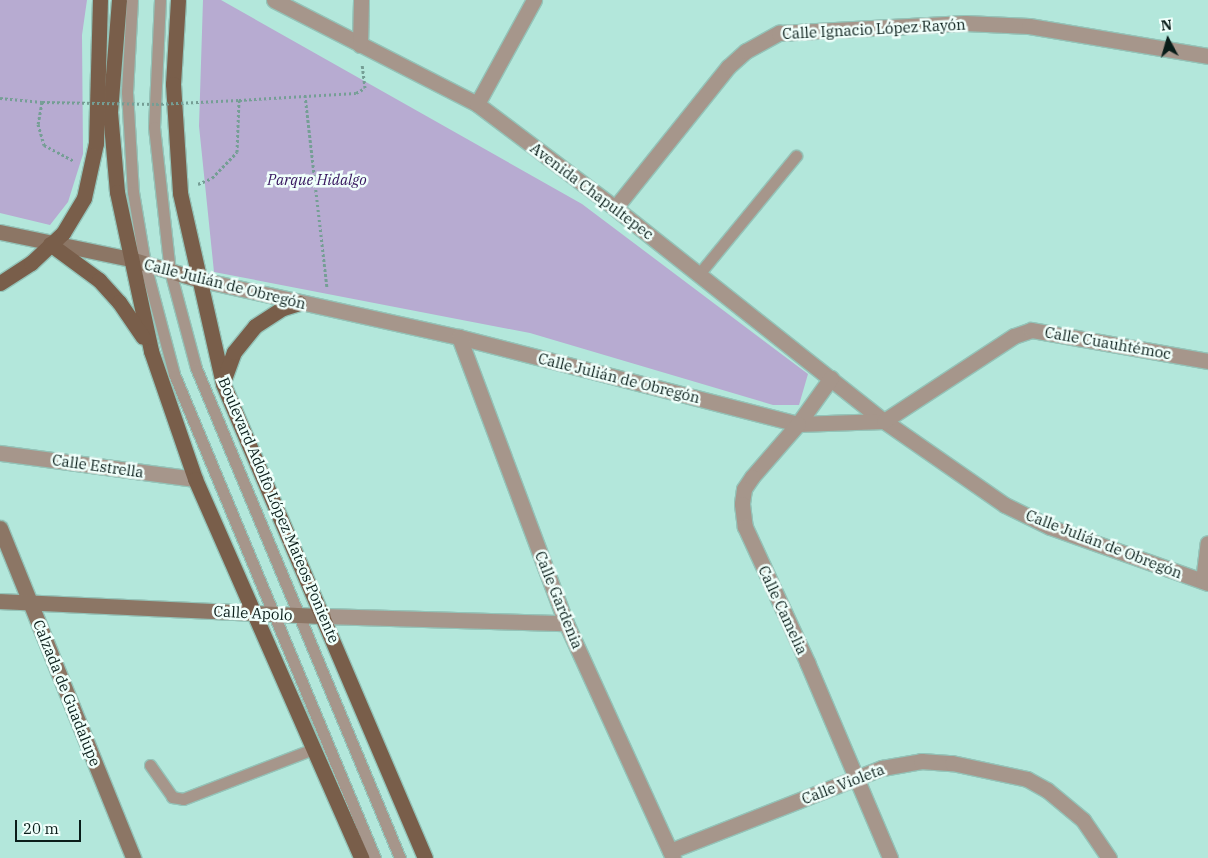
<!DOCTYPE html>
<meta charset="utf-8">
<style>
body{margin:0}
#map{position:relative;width:1208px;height:858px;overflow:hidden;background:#b3e7db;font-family:"IBM Plex Serif",serif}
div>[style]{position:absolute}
.green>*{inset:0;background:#b7abd1}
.path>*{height:3px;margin-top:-1.5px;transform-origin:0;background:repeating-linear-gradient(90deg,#759e95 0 2.5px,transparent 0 5px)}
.roads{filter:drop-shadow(1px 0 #94c3b8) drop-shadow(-1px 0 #94c3b8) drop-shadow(0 1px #94c3b8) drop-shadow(0 -1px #94c3b8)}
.lane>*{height:11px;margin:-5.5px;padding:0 5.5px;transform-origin:5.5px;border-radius:5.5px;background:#a6968b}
.street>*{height:15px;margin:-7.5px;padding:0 7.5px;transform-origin:7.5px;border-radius:7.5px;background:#a6968b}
.secondary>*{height:15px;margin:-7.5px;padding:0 7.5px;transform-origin:7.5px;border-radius:7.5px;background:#8c7665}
.primary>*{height:15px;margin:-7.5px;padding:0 7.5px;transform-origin:7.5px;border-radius:7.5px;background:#795e4a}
.path-bridge>*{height:3px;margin-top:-1.5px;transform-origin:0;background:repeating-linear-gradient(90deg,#759e95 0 2.5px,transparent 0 5px)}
span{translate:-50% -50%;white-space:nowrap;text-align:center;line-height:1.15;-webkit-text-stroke:5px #f0fffb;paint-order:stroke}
.street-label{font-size:15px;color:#091d19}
.park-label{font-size:15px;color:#36155e;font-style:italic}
.north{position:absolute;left:1143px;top:15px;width:50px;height:50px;-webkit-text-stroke:4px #f0fffb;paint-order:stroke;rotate:354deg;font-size:14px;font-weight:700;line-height:20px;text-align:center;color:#091d19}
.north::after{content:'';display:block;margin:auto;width:18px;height:22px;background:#091d19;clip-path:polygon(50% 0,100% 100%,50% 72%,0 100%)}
.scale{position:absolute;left:15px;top:820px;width:66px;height:22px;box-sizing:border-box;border:2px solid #091d19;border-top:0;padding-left:6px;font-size:15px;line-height:18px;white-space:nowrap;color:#091d19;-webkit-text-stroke:4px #f0fffb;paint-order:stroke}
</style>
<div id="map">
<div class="green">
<div style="clip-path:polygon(0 0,87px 0,82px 35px,83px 154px,68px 202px,50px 225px,0 213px)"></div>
<div style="clip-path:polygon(203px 0,221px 0,582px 204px,808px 374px,799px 405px,773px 405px,530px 333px,214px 272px,199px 126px)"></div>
</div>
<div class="path">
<div style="left:305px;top:95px;width:194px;rotate:83.5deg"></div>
<div style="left:0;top:98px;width:42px;rotate:5.4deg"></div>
<div style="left:42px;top:102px;width:22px;rotate:100deg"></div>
<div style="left:38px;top:124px;width:22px;rotate:74deg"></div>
<div style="left:44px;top:145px;width:34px;rotate:28deg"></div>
<div style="left:198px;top:184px;width:15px;rotate:-23deg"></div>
<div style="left:212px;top:178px;width:36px;rotate:-46deg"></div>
<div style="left:237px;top:152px;width:52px;rotate:-87.8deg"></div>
<div style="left:239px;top:100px;width:117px;rotate:-3.4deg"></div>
<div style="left:356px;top:93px;width:10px;rotate:-29deg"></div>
<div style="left:365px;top:88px;width:23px;rotate:-97deg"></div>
</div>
<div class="roads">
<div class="lane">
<div style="left:132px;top:0;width:92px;rotate:93.1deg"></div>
<div style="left:127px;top:92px;width:100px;rotate:86.6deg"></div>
<div style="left:133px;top:192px;width:73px;rotate:80.5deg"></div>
<div style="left:145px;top:264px;width:114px;rotate:75.2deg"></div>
<div style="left:174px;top:374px;width:524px;rotate:67.45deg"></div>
<div style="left:160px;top:0;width:127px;rotate:92.7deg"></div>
<div style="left:154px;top:127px;width:145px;rotate:83.7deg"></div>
<div style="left:170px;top:271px;width:100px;rotate:75deg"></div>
<div style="left:196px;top:368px;width:531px;rotate:67.4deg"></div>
<div style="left:699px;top:274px;width:153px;rotate:-50.6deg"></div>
<div style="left:150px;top:765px;width:39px;rotate:55deg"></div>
<div style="left:172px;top:797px;width:11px;rotate:10deg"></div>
<div style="left:183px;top:799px;width:139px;rotate:-21deg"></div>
</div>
<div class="street">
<div style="left:274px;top:0;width:228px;rotate:27.1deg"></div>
<div style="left:477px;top:104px;width:173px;rotate:37deg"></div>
<div style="left:615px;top:208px;width:343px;rotate:38.4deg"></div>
<div style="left:884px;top:421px;width:147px;rotate:34.8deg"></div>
<div style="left:1005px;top:505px;width:50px;rotate:26.1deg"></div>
<div style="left:1050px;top:527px;width:168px;rotate:19.5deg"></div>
<div style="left:360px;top:45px;width:45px;rotate:-88.7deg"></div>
<div style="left:477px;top:104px;width:119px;rotate:-61.3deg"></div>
<div style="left:615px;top:208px;width:181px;rotate:-51.3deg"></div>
<div style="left:728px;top:67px;width:24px;rotate:-42deg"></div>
<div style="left:746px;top:51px;width:38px;rotate:-29deg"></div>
<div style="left:779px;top:33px;width:186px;rotate:-3.1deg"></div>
<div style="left:965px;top:23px;width:64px;rotate:2.7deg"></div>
<div style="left:1029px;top:26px;width:181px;rotate:9.5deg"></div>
<div style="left:197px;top:279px;width:268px;rotate:12.5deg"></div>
<div style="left:459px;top:337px;width:350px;rotate:14.4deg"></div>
<div style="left:798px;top:424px;width:86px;rotate:-2deg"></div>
<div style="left:459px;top:337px;width:305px;rotate:69.5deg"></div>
<div style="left:566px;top:623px;width:258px;rotate:65.5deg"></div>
<div style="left:831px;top:378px;width:57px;rotate:125.7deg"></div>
<div style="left:798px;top:424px;width:70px;rotate:131deg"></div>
<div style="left:752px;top:477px;width:14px;rotate:124deg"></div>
<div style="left:744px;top:489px;width:15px;rotate:98deg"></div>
<div style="left:742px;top:504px;width:23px;rotate:83deg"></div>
<div style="left:745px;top:527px;width:149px;rotate:65.3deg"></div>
<div style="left:807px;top:662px;width:213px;rotate:67deg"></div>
<div style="left:884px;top:421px;width:155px;rotate:-33.2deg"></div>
<div style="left:1014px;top:336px;width:18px;rotate:-19deg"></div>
<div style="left:1031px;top:330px;width:180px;rotate:9.9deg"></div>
<div style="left:0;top:453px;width:197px;rotate:7.6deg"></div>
<div style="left:1203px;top:581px;width:38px;rotate:-83deg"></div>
<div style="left:323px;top:616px;width:243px;rotate:1.7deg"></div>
<div style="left:670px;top:851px;width:228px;rotate:-21.4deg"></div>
<div style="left:882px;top:768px;width:40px;rotate:-10deg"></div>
<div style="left:921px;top:761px;width:31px;rotate:4deg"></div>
<div style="left:952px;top:763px;width:77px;rotate:12deg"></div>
<div style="left:1027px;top:779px;width:23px;rotate:29deg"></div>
<div style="left:1047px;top:790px;width:47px;rotate:39.8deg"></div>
<div style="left:1083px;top:820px;width:46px;rotate:55.6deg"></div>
</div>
<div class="secondary">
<div style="left:0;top:232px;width:133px;rotate:11.7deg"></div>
<div style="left:130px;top:259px;width:70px;rotate:16.6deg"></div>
<div style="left:0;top:528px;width:356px;rotate:68deg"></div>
<div style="left:0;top:601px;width:323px;rotate:2.7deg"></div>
</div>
<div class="primary">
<div style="left:119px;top:0;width:112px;rotate:94.6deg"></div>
<div style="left:110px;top:112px;width:80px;rotate:85deg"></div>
<div style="left:117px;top:192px;width:163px;rotate:77.9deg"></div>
<div style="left:151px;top:351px;width:135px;rotate:71deg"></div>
<div style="left:195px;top:479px;width:414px;rotate:66.3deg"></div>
<div style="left:178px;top:0;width:84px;rotate:93.4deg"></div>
<div style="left:173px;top:84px;width:109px;rotate:86.3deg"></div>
<div style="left:180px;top:193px;width:196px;rotate:77.3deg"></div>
<div style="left:223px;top:384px;width:515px;rotate:66.92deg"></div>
<div style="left:50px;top:244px;width:61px;rotate:36.3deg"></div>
<div style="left:99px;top:280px;width:30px;rotate:48deg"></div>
<div style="left:119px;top:302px;width:42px;rotate:55.6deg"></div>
<div style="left:0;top:283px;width:37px;rotate:-33deg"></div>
<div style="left:31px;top:263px;width:44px;rotate:-43.2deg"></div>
<div style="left:63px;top:233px;width:41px;rotate:-59deg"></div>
<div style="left:84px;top:198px;width:56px;rotate:-77.7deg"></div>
<div style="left:96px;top:143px;width:143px;rotate:-88.4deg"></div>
<div style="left:223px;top:382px;width:32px;rotate:-70deg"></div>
<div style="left:234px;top:352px;width:33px;rotate:-51deg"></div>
<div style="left:255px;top:326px;width:33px;rotate:-33deg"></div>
<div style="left:283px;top:308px;width:17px;rotate:-17deg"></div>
</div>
</div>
<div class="path-bridge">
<div style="left:42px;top:102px;width:114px;rotate:1deg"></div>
<div style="left:156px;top:104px;width:83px;rotate:-2.8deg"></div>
</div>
<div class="street-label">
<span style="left:874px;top:29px;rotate:-3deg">Calle Ignacio López Rayón</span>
<span style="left:592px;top:191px;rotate:37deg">Avenida Chapultepec</span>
<span style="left:225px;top:284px;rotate:14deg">Calle Julián de Obregón</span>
<span style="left:1108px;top:343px;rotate:10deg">Calle Cuauhtémoc</span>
<span style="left:619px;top:378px;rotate:14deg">Calle Julián de Obregón</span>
<span style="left:98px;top:466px;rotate:8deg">Calle Estrella</span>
<span style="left:279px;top:510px;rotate:67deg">Boulevard Adolfo López Mateos Poniente</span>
<span style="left:1104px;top:544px;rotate:21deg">Calle Julián de Obregón</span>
<span style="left:559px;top:600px;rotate:68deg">Calle Gardenia</span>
<span style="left:783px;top:610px;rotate:65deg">Calle Camelia</span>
<span style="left:253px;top:613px;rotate:3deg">Calle Apolo</span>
<span style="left:67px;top:693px;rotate:68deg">Calzada de Guadalupe</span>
<span style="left:843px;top:784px;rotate:-21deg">Calle Violeta</span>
</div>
<div class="park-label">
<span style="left:317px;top:180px">Parque Hidalgo</span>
</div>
<div class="north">N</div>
<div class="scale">20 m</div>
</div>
